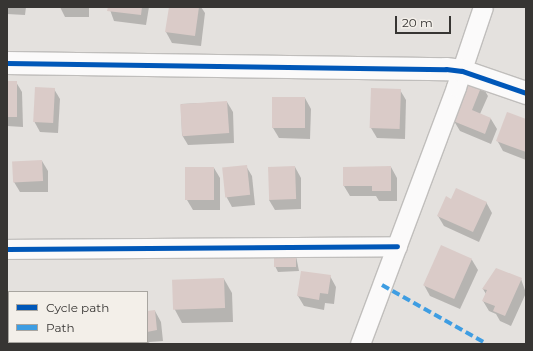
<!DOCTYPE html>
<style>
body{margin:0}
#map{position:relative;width:533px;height:351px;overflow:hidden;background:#e4e1de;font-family:Montserrat,sans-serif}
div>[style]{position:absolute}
.shadow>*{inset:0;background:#0003}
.building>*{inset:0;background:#dacbc8;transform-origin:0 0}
.roads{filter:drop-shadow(1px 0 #c0bebc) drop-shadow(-1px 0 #c0bebc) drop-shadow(0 1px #c0bebc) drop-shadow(0 -1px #c0bebc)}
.minor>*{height:19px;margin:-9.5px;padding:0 9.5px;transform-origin:9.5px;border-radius:9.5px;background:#fbfafa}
.tertiary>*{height:22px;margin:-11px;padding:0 11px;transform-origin:11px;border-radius:11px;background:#fbfafa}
.quiet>*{height:4px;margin-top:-2px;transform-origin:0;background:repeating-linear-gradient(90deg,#3e9de2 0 8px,transparent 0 12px)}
.cycleway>*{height:5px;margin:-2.5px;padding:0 2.5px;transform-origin:2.5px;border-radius:2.5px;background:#0057b8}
span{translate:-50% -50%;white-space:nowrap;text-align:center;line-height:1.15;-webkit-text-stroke:3.5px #f3efe9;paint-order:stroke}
.frame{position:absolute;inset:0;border:8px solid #373533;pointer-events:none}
.legend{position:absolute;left:8px;top:291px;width:140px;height:52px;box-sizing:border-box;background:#f3efe9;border:1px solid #a8a5a0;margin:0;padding:5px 7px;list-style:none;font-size:12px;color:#373533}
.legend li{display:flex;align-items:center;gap:8px;height:20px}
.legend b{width:20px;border:1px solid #a8a5a0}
.scale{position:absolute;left:395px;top:16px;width:56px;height:18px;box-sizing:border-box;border:2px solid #373533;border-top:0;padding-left:5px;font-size:12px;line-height:14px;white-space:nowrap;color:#373533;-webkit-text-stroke:3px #f3efe9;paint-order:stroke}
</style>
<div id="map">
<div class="shadow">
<div style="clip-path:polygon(7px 7px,26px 7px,25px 15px,7px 14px)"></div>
<div style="clip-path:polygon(60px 7px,89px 7px,89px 17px,65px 17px)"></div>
<div style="clip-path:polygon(109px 7px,149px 7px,146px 25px,114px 21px)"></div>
<div style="clip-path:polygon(170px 7px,201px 7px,205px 13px,201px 46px,172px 43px,166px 32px)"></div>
<div style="clip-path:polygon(7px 82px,16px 82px,22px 92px,23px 127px,7px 126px)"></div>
<div style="clip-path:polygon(482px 86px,488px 96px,480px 114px,491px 119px,497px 129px,491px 144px,460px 131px,454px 121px)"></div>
<div style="clip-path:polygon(54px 89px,60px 99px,58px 133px,40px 132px,34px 121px)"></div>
<div style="clip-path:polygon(400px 90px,406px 100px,405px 139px,377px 138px,371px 128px)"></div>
<div style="clip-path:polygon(305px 98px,311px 109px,310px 139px,279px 138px,273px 128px)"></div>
<div style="clip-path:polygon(227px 102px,233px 112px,234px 143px,188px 145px,182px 135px,181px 104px)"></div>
<div style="clip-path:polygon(526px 120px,526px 160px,503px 151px,497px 140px)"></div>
<div style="clip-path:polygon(42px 161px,48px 171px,48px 192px,20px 192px,14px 182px)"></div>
<div style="clip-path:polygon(246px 166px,252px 176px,255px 205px,232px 207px,226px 196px)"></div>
<div style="clip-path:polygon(295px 167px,301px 178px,301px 209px,275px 210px,269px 200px)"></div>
<div style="clip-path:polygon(391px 167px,397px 178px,397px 201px,379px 201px,376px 196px,350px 196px,344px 186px)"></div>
<div style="clip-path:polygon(186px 168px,214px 168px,220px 178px,220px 210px,193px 210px,187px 200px)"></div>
<div style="clip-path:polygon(486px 202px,492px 213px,479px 242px,444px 226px,438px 216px)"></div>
<div style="clip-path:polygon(441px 247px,472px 260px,478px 270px,460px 309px,430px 296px,424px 285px)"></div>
<div style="clip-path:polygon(296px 256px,299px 271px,278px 272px,275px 266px)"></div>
<div style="clip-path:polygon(330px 276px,336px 287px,334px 304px,325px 303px,324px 310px,304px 306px,298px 296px)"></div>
<div style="clip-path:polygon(224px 279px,232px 293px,233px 322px,182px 323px,174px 308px)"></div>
<div style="clip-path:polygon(521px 279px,526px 293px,511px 326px,500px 321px,496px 314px,489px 311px,483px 301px,486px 294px,483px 289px)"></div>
<div style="clip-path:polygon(155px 311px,161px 322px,163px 341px,149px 342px,150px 344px,131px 344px,147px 342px,147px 312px)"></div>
</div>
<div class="building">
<div style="clip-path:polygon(108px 7px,142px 7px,141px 15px,107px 11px)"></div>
<div style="clip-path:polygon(169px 7px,199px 7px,195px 36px,165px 32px)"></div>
<div style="clip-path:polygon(470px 80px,482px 85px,472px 110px,491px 118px,485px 134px,453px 121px)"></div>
<div style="left:7px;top:81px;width:10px;height:36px"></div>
<div style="left:35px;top:87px;width:20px;height:35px;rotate:3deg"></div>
<div style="left:371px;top:88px;width:30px;height:40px;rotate:2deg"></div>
<div style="left:272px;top:97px;width:33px;height:31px"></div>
<div style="left:227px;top:101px;width:32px;height:47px;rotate:86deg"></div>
<div style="clip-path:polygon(507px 112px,526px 119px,526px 152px,496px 141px)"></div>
<div style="left:42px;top:160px;width:21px;height:30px;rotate:87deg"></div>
<div style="left:247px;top:165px;width:30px;height:25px;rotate:84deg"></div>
<div style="left:295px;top:166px;width:33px;height:27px;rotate:88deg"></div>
<div style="clip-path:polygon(391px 166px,391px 191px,372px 191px,372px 186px,343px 186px,343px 167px)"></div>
<div style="left:185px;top:167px;width:29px;height:33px"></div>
<div style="clip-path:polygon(456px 188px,487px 202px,473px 232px,437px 216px,446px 196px,451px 199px)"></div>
<div style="left:441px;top:245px;width:34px;height:44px;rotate:24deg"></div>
<div style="left:274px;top:255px;width:22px;height:12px"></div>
<div style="clip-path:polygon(496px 268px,522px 278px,505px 316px,493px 311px,495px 306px,482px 301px,487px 290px,482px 289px)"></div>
<div style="clip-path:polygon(301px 271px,331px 275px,328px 294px,320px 293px,319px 300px,297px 296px)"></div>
<div style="left:224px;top:278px;width:30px;height:52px;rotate:88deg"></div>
<div style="clip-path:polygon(155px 310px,157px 330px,147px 332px,147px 311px)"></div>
</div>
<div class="roads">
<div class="minor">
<div style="left:7px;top:249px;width:390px;rotate:-0.4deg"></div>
<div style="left:360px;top:344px;width:274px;rotate:-69.5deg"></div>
<div style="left:456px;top:87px;width:84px;rotate:-71.4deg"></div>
</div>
<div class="tertiary">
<div style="left:7px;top:63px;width:439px;rotate:0.8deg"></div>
<div style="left:446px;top:69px;width:16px;rotate:7deg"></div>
<div style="left:462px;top:71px;width:68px;rotate:19deg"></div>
</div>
</div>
<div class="quiet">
<div style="left:382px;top:285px;width:120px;rotate:29.3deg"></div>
</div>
<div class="cycleway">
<div style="left:7px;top:63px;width:439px;rotate:0.8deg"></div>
<div style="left:446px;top:69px;width:16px;rotate:7deg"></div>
<div style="left:462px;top:71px;width:68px;rotate:19deg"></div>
<div style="left:7px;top:249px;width:390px;rotate:-0.4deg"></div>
</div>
<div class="frame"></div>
<ul class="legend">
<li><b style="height:5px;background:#0057b8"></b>Cycle path</li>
<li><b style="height:5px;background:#3e9de2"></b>Path</li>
</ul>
<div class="scale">20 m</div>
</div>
